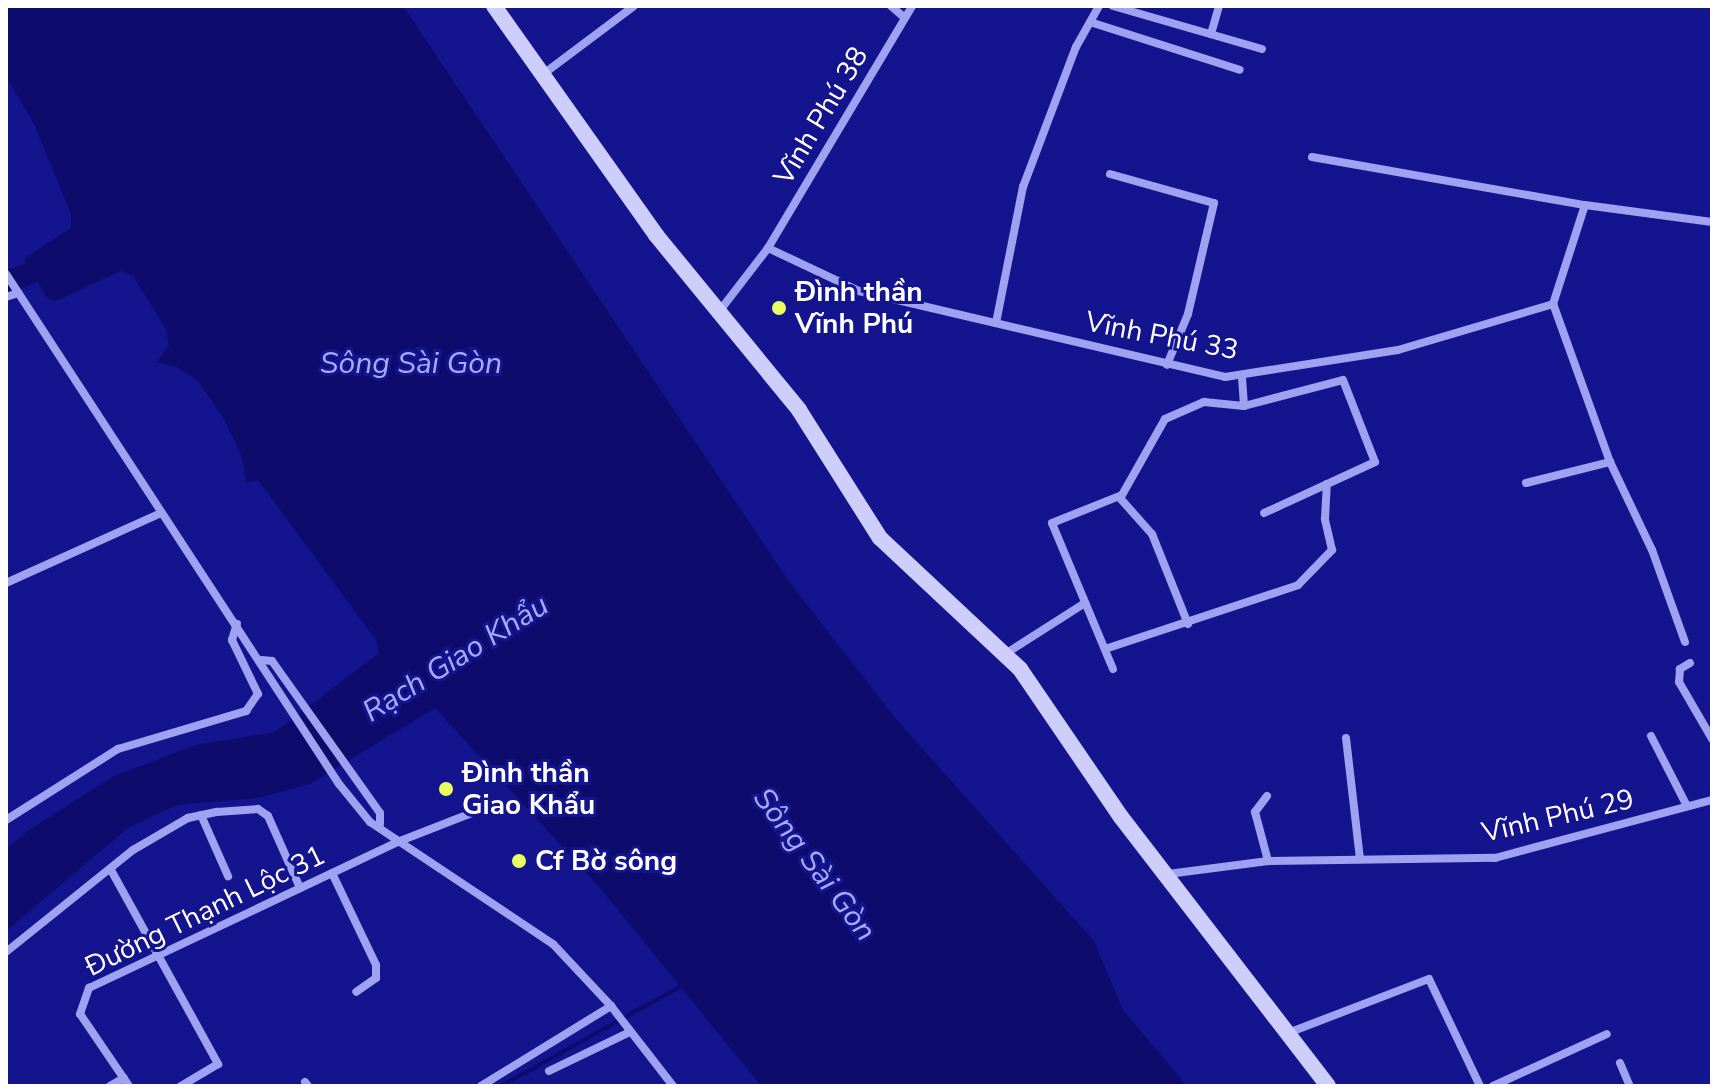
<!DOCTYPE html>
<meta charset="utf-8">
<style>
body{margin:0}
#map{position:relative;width:1718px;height:1092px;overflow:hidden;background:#14148f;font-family:"Nunito Sans",sans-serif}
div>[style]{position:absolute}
.water>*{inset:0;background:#0d0c6c}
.stream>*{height:4px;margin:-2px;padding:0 2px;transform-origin:2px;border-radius:2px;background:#0d0c6c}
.river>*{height:22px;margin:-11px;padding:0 11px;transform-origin:11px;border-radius:11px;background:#0d0c6c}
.street>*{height:8px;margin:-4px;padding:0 4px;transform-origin:4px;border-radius:4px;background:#9fa1f1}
.secondary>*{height:16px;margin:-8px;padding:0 8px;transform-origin:8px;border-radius:8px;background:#cecefb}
.dots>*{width:22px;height:22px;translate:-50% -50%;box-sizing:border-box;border:4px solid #14148f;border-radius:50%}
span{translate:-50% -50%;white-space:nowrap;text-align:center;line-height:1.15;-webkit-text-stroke:6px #14148f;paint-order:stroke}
.street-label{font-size:28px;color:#fff}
.poi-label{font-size:28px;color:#fff;font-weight:700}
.left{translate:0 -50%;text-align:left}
.water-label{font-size:30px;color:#abadf8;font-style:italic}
.frame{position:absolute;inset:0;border:8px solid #fff;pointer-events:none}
</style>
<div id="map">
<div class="water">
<div style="clip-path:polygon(6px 6px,403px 6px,790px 583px,896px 719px,1094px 941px,1123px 1010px,1187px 1086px,761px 1086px,601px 889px,435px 708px,310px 784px,258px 798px,177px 805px,128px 828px,6px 931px,6px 849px,29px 830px,114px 776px,196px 745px,275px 732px,379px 653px,376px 640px,258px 480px,246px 483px,242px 457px,223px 417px,198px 381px,177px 367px,156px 362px,169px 346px,166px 329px,133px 276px,121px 271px,56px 301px,47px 298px,24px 259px,71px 228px,71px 214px,34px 124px,6px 76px)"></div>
</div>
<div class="stream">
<div style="left:501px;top:1086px;width:208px;rotate:-29deg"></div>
</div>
<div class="river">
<div style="left:6px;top:283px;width:58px;rotate:-22.2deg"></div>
</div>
<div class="street">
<div style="left:891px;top:6px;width:18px;rotate:41deg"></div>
<div style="left:1113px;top:6px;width:155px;rotate:16.1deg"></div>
<div style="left:1090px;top:22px;width:157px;rotate:17.7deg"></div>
<div style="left:1211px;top:34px;width:29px;rotate:-74deg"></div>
<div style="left:542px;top:75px;width:115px;rotate:-36.9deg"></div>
<div style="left:1312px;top:157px;width:277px;rotate:10deg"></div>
<div style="left:1110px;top:174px;width:108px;rotate:15.6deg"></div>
<div style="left:1214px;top:203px;width:114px;rotate:103.2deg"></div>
<div style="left:1188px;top:314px;width:55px;rotate:112.4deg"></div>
<div style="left:768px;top:248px;width:101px;rotate:25.3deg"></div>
<div style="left:859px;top:291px;width:376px;rotate:13.2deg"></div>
<div style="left:1225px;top:377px;width:175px;rotate:-8.9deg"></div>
<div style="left:1398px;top:350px;width:162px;rotate:-16.5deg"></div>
<div style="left:6px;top:274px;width:609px;rotate:56.86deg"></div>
<div style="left:339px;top:784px;width:49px;rotate:50.8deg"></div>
<div style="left:370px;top:822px;width:220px;rotate:33.7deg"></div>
<div style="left:553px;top:944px;width:85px;rotate:46.9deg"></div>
<div style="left:611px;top:1006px;width:101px;rotate:52.2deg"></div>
<div style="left:6px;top:297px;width:13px;rotate:-18deg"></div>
<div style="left:718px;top:313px;width:82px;rotate:-52.4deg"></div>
<div style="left:768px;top:248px;width:282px;rotate:-59.2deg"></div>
<div style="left:996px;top:323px;width:139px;rotate:-78.8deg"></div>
<div style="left:1023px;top:187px;width:150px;rotate:-69.3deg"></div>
<div style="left:1076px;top:47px;width:47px;rotate:-60.7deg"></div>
<div style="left:1244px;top:406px;width:102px;rotate:-14.7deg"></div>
<div style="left:1343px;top:380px;width:88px;rotate:68.7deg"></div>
<div style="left:1375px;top:462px;width:122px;rotate:155.3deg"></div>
<div style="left:1526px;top:483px;width:87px;rotate:-14deg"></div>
<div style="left:1119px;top:497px;width:50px;rotate:48.3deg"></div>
<div style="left:1152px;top:534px;width:97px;rotate:68.2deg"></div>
<div style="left:6px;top:583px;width:168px;rotate:-24.3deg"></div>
<div style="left:1685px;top:642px;width:98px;rotate:-109.7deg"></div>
<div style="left:1652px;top:550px;width:98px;rotate:-115.5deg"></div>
<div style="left:1610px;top:462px;width:168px;rotate:-109.8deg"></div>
<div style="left:1553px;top:304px;width:104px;rotate:-72.1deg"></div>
<div style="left:1585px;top:205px;width:128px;rotate:7.6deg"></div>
<div style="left:1105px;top:649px;width:203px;rotate:-18.3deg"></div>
<div style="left:1298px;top:585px;width:49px;rotate:-45.8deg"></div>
<div style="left:1332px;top:550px;width:32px;rotate:-103deg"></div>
<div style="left:1325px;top:519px;width:35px;rotate:-87deg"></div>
<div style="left:1005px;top:654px;width:95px;rotate:-32.5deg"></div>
<div style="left:262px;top:660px;width:10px;rotate:6deg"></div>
<div style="left:272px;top:661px;width:186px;rotate:54.6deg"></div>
<div style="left:380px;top:813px;width:11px;rotate:90deg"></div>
<div style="left:1690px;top:663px;width:12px;rotate:149deg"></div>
<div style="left:1680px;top:669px;width:13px;rotate:94deg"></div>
<div style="left:1679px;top:682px;width:66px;rotate:59.9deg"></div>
<div style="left:1113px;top:669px;width:158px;rotate:-112.7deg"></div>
<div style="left:1052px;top:523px;width:75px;rotate:-21.8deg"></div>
<div style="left:1122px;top:495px;width:87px;rotate:-60.5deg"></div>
<div style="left:1165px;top:419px;width:43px;rotate:-23.6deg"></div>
<div style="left:1204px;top:402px;width:40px;rotate:5.7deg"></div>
<div style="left:1244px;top:406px;width:30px;rotate:-94deg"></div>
<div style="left:1651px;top:736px;width:79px;rotate:62.8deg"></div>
<div style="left:1346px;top:738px;width:122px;rotate:83.4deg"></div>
<div style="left:1267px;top:796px;width:20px;rotate:127deg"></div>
<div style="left:1255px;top:812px;width:51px;rotate:75.1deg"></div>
<div style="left:201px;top:815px;width:67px;rotate:66.1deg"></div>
<div style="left:6px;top:820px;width:133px;rotate:-32.4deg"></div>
<div style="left:118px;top:749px;width:134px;rotate:-16.5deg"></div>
<div style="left:246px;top:711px;width:21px;rotate:-55deg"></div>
<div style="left:258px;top:694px;width:60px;rotate:-115.7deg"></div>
<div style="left:232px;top:640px;width:17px;rotate:-73deg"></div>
<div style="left:111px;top:870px;width:222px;rotate:61.1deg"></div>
<div style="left:218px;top:1064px;width:43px;rotate:149.3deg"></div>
<div style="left:332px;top:873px;width:102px;rotate:64.4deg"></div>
<div style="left:376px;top:965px;width:13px;rotate:90deg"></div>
<div style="left:376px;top:978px;width:24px;rotate:145deg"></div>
<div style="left:1168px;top:874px;width:101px;rotate:-7.4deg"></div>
<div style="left:1268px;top:861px;width:227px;rotate:-0.8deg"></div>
<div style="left:1495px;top:858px;width:225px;rotate:-15deg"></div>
<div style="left:6px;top:952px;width:163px;rotate:-38.8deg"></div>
<div style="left:133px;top:850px;width:64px;rotate:-30.2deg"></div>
<div style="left:188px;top:818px;width:30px;rotate:-12deg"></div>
<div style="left:217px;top:812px;width:41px;rotate:-4.2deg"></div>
<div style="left:258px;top:809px;width:12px;rotate:35deg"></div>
<div style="left:268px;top:816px;width:79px;rotate:66deg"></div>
<div style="left:1288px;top:1033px;width:151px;rotate:-21deg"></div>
<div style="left:1429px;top:979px;width:119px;rotate:64.5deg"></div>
<div style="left:1620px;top:1063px;width:25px;rotate:67deg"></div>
<div style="left:549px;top:1071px;width:90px;rotate:-25.7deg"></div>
<div style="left:305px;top:1082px;width:5px;rotate:53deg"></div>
<div style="left:110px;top:1086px;width:16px;rotate:-30deg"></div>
<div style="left:129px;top:1086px;width:87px;rotate:-124.2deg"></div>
<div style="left:80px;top:1014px;width:28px;rotate:-71deg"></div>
<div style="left:89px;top:988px;width:344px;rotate:-25.3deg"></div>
<div style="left:400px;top:841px;width:97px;rotate:-21.3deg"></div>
<div style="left:481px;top:1086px;width:153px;rotate:-31.6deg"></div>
<div style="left:1493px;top:1086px;width:125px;rotate:-24.5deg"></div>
</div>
<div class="secondary">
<div style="left:494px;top:6px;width:281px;rotate:54.7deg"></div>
<div style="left:656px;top:235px;width:226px;rotate:50.7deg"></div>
<div style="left:799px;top:410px;width:151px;rotate:57.7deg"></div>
<div style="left:880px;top:538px;width:192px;rotate:43.1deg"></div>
<div style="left:1020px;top:669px;width:179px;rotate:55.7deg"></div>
<div style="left:1121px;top:817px;width:339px;rotate:52.4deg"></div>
</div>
<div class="dots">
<div style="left:779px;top:308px;background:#e8ff5f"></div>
<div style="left:446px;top:789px;background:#e8ff5f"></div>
<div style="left:519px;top:861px;background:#e8ff5f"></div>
</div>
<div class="street-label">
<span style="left:821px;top:116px;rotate:-59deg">Vĩnh Phú 38</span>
<span style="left:1162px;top:336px;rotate:11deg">Vĩnh Phú 33</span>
<span style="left:1558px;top:816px;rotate:-13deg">Vĩnh Phú 29</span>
<span style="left:205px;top:911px;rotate:-26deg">Đường Thạnh Lộc 31</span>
</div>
<div class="poi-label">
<span class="left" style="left:795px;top:308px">Đình thần<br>Vĩnh Phú</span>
<span class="left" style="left:462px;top:789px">Đình thần<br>Giao Khẩu</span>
<span class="left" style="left:535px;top:861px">Cf Bờ sông</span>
</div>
<div class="water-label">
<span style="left:411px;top:364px">Sông Sài Gòn</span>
<span style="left:456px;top:659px;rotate:-32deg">Rạch Giao Khẩu</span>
<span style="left:814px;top:865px;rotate:53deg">Sông Sài Gòn</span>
</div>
<div class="frame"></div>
</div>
